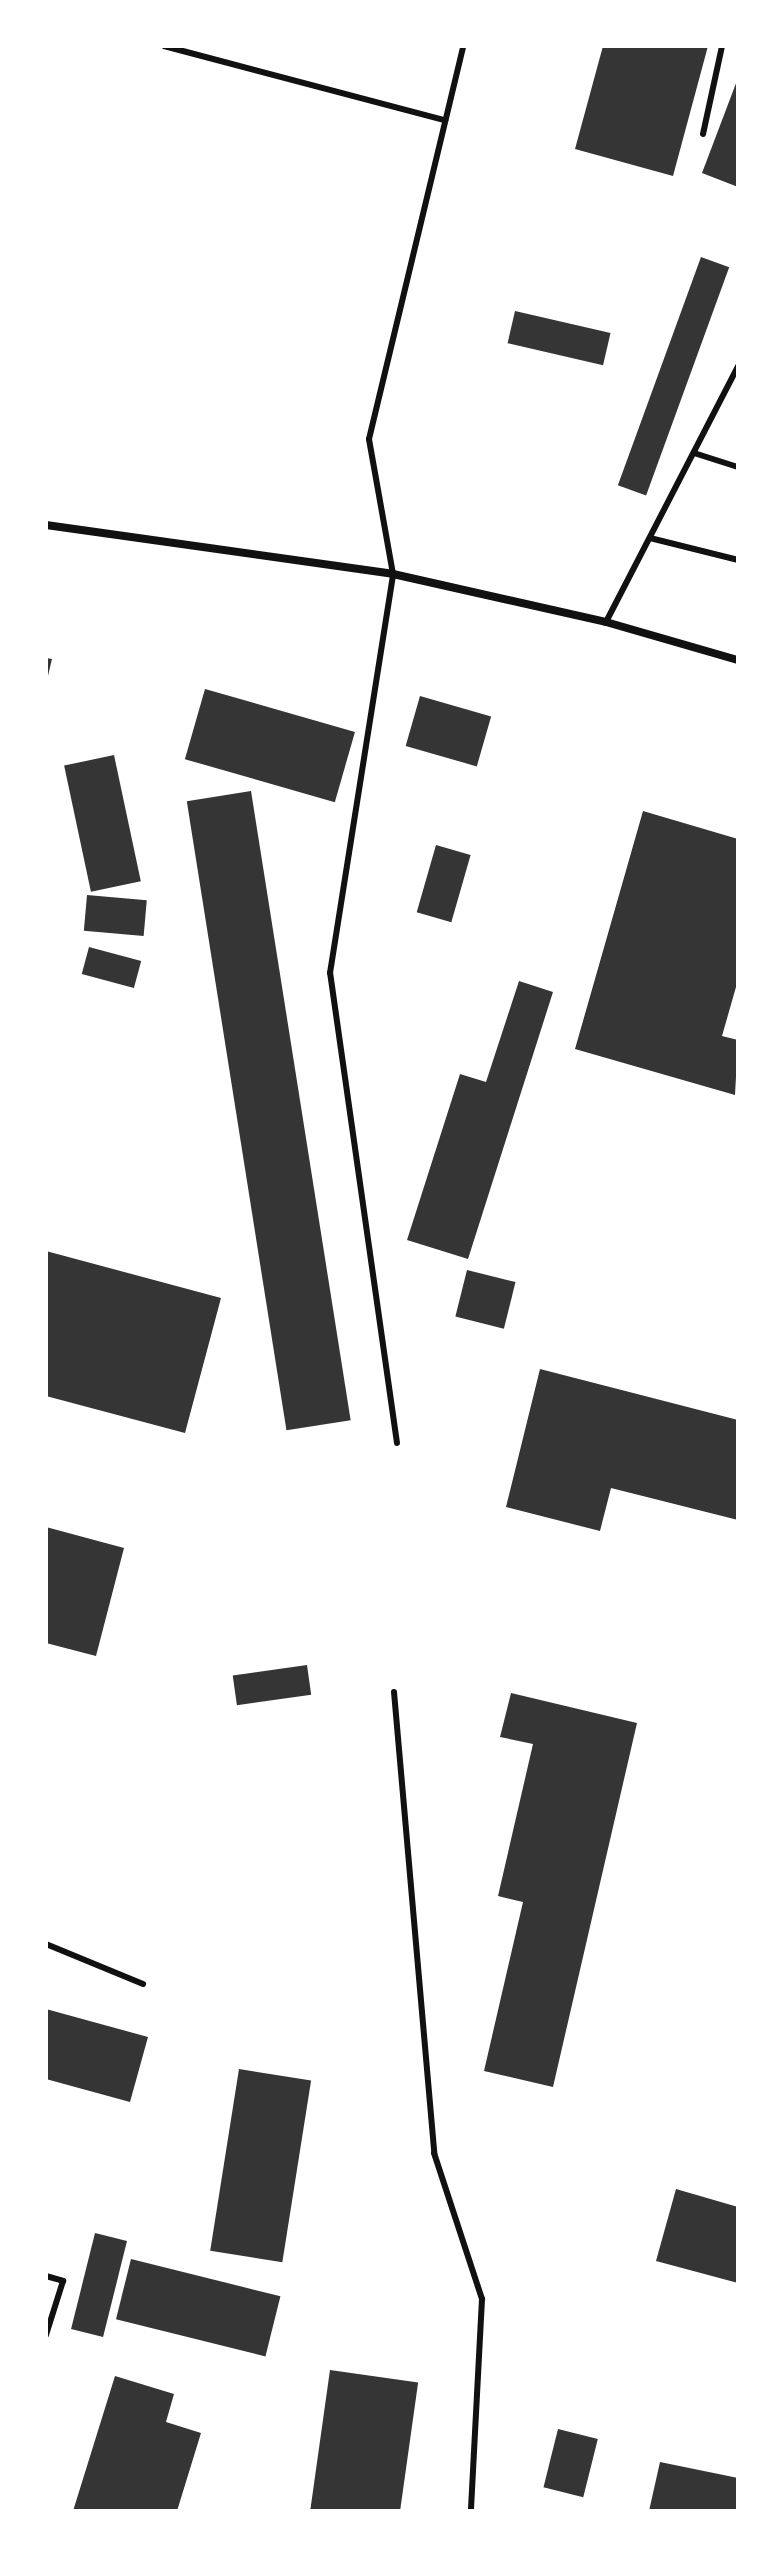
<!DOCTYPE html>
<style>
body{margin:0}
#map{position:relative;width:784px;height:2557px;overflow:hidden;background:#fff;font-family:Raleway,sans-serif}
div>[style]{position:absolute}
.building>*{inset:0;background:#353535;transform-origin:0 0}
.service>*{height:6px;margin:-3px;padding:0 3px;transform-origin:3px;border-radius:3px;background:#111}
.minor>*{height:8px;margin:-4px;padding:0 4px;transform-origin:4px;border-radius:4px;background:#111}
span{translate:-50% -50%;white-space:nowrap;text-align:center;line-height:1.15;-webkit-text-stroke:6px #fff;paint-order:stroke}
.frame{position:absolute;inset:0;border:48px solid #fff;pointer-events:none}
</style>
<div id="map">
<div class="building">
<div style="clip-path:polygon(603px 46px,708px 46px,673px 176px,575px 149px)"></div>
<div style="clip-path:polygon(738px 78px,738px 187px,702px 173px)"></div>
<div style="left:701px;top:257px;width:30px;height:243px;rotate:20deg"></div>
<div style="left:515px;top:311px;width:98px;height:33px;rotate:13deg"></div>
<div style="clip-path:polygon(46px 658px,52px 659px,47px 680px,46px 680px)"></div>
<div style="left:205px;top:689px;width:156px;height:73px;rotate:16deg"></div>
<div style="left:420px;top:696px;width:74px;height:52px;rotate:16deg"></div>
<div style="left:114px;top:755px;width:129px;height:51px;rotate:78deg"></div>
<div style="left:251px;top:791px;width:637px;height:65px;rotate:81deg"></div>
<div style="clip-path:polygon(643px 811px,738px 839px,738px 980px,722px 1036px,738px 1040px,735px 1095px,575px 1049px)"></div>
<div style="left:436px;top:845px;width:36px;height:70px;rotate:16deg"></div>
<div style="left:87px;top:895px;width:60px;height:36px;rotate:5deg"></div>
<div style="left:89px;top:947px;width:54px;height:28px;rotate:15deg"></div>
<div style="clip-path:polygon(519px 981px,553px 992px,468px 1259px,407px 1240px,460px 1074px,486px 1082px)"></div>
<div style="clip-path:polygon(46px 1251px,221px 1298px,185px 1433px,46px 1396px)"></div>
<div style="left:467px;top:1270px;width:50px;height:48px;rotate:14deg"></div>
<div style="clip-path:polygon(540px 1369px,738px 1420px,738px 1520px,611px 1488px,600px 1531px,506px 1507px)"></div>
<div style="clip-path:polygon(46px 1527px,124px 1548px,96px 1656px,46px 1643px)"></div>
<div style="left:307px;top:1665px;width:30px;height:75px;rotate:82deg"></div>
<div style="clip-path:polygon(511px 1693px,637px 1723px,553px 2087px,484px 2071px,523px 1902px,498px 1896px,533px 1744px,500px 1737px)"></div>
<div style="clip-path:polygon(46px 2009px,148px 2037px,130px 2102px,46px 2079px)"></div>
<div style="left:239px;top:2069px;width:73px;height:184px;rotate:9deg"></div>
<div style="clip-path:polygon(676px 2189px,738px 2207px,738px 2283px,656px 2261px)"></div>
<div style="left:95px;top:2233px;width:33px;height:99px;rotate:14deg"></div>
<div style="left:131px;top:2259px;width:154px;height:62px;rotate:14deg"></div>
<div style="left:330px;top:2370px;width:89px;height:142px;rotate:8deg"></div>
<div style="clip-path:polygon(115px 2376px,174px 2394px,166px 2422px,201px 2433px,177px 2511px,73px 2511px)"></div>
<div style="left:558px;top:2429px;width:41px;height:60px;rotate:14deg"></div>
<div style="clip-path:polygon(660px 2462px,738px 2478px,738px 2511px,649px 2511px)"></div>
</div>
<div class="service">
<div style="left:164px;top:46px;width:291px;rotate:14.8deg"></div>
<div style="left:703px;top:134px;width:90px;rotate:-77.8deg"></div>
<div style="left:694px;top:453px;width:46px;rotate:17.7deg"></div>
<div style="left:650px;top:538px;width:91px;rotate:14deg"></div>
<div style="left:606px;top:622px;width:288px;rotate:-62.7deg"></div>
<div style="left:397px;top:1443px;width:475px;rotate:-98.1deg"></div>
<div style="left:330px;top:973px;width:404px;rotate:-81deg"></div>
<div style="left:393px;top:574px;width:137px;rotate:-100.1deg"></div>
<div style="left:369px;top:439px;width:404px;rotate:-76.5deg"></div>
<div style="left:394px;top:1692px;width:463px;rotate:85deg"></div>
<div style="left:434px;top:2153px;width:154px;rotate:71.8deg"></div>
<div style="left:482px;top:2299px;width:212px;rotate:93deg"></div>
<div style="left:46px;top:1944px;width:105px;rotate:22.4deg"></div>
<div style="left:46px;top:2276px;width:18px;rotate:16deg"></div>
<div style="left:63px;top:2281px;width:57px;rotate:107.5deg"></div>
</div>
<div class="minor">
<div style="left:46px;top:525px;width:350px;rotate:8deg"></div>
<div style="left:393px;top:574px;width:218px;rotate:12.7deg"></div>
<div style="left:606px;top:622px;width:137px;rotate:16.1deg"></div>
</div>
<div class="frame"></div>
</div>
